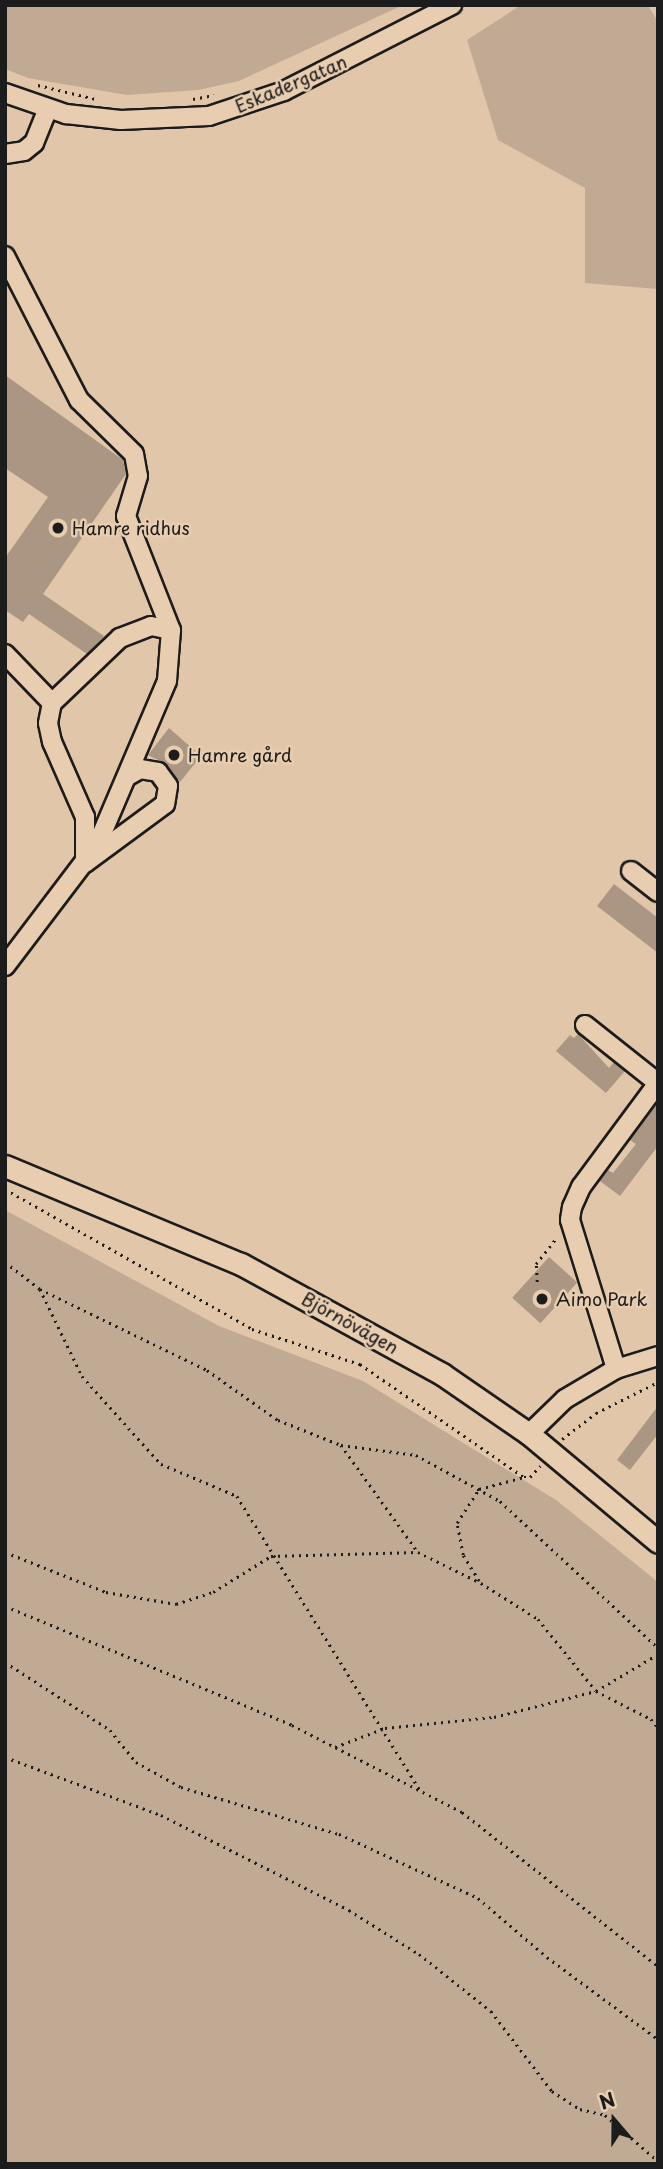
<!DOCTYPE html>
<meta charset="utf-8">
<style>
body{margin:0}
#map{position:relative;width:663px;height:2169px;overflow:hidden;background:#e1c6aa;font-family:"Playpen Sans",sans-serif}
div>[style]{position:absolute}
.green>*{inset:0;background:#c0aa93}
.building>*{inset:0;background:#aa9682;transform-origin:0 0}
.path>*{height:2.5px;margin-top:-1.25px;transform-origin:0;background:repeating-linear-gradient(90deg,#1c1c1c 0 2px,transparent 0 7px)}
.roads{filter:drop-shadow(2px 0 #1c1c1c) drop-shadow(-2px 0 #1c1c1c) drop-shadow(0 2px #1c1c1c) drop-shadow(0 -2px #1c1c1c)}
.minor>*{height:18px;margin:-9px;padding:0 9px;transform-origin:9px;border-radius:9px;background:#e9cdb0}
.major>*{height:21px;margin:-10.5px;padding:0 10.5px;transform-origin:10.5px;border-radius:10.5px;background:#e9cdb0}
.dots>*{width:19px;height:19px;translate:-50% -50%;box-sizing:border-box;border:4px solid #e9cdb0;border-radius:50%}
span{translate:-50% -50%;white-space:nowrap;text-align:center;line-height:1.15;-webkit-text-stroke:5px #e9cdb0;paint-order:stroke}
.street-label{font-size:18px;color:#1c1c1c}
.poi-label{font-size:18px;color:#1c1c1c}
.left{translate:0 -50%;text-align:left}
.frame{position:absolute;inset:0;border:7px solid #1c1c1c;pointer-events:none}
.north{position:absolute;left:579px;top:2085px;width:70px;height:70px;-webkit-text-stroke:5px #e9cdb0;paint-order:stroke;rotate:340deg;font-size:19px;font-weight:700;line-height:28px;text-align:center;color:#1c1c1c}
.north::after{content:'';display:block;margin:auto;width:24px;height:32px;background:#1c1c1c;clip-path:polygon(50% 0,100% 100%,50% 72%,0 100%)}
</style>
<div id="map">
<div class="green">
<div style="clip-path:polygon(5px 5px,403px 5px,239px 81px,198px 90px,127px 95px,28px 78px,5px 69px)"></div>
<div style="clip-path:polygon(521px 5px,648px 5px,658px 22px,658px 289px,585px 283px,585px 188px,498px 140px,467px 40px)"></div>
<div style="clip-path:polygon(5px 1210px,219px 1326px,363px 1381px,556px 1500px,658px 1582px,658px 2164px,5px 2164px)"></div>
</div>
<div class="building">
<div style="clip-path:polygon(5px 375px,123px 460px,126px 474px,43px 594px,104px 636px,87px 654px,29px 614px,23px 622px,5px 610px,5px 558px,48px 497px,5px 468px)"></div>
<div style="clip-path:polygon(169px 728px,201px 756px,180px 782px,164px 763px,148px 755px)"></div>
<div style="clip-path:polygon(614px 884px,658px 918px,658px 953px,597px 906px)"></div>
<div style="clip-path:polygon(578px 1034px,609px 1068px,614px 1062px,625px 1071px,606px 1093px,556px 1051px,570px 1035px,574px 1038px)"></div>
<div style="clip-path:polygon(658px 1103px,658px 1146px,620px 1196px,600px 1181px,608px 1170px,613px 1173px,636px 1144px,630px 1140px)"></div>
<div style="left:549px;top:1257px;width:38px;height:55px;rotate:42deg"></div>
<div style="clip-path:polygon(658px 1406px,658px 1434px,630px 1470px,617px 1460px)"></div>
</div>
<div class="path">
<div style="left:38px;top:85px;width:60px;rotate:13.6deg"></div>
<div style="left:193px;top:99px;width:21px;rotate:-11deg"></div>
<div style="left:5px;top:1189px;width:284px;rotate:29.5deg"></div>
<div style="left:252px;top:1329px;width:114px;rotate:18deg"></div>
<div style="left:360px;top:1364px;width:199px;rotate:34.6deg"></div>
<div style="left:524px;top:1477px;width:6px"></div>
<div style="left:530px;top:1477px;width:15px;rotate:-48deg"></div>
<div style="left:5px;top:1262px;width:44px;rotate:37.6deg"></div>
<div style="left:40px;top:1289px;width:186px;rotate:25.9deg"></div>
<div style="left:207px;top:1370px;width:87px;rotate:35.2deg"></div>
<div style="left:278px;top:1420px;width:68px;rotate:21.6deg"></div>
<div style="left:341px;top:1445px;width:76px;rotate:7.6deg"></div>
<div style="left:416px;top:1455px;width:96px;rotate:28.7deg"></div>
<div style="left:500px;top:1501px;width:216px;rotate:42.9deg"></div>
<div style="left:537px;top:1282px;width:18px;rotate:-93deg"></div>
<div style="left:536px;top:1264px;width:34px;rotate:-52deg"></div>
<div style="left:40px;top:1289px;width:97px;rotate:64.2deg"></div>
<div style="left:82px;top:1376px;width:118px;rotate:48.1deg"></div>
<div style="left:161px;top:1464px;width:82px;rotate:22.8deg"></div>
<div style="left:237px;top:1496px;width:346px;rotate:58.1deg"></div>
<div style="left:562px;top:1439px;width:43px;rotate:-37.4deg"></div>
<div style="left:596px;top:1413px;width:69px;rotate:-26.6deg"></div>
<div style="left:341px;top:1445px;width:132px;rotate:54.3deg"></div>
<div style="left:418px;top:1552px;width:70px;rotate:26.2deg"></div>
<div style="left:481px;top:1583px;width:67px;rotate:32.3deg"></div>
<div style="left:538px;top:1619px;width:92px;rotate:51.1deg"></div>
<div style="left:596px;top:1691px;width:62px;rotate:27deg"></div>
<div style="left:651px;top:1719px;width:11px;rotate:49deg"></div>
<div style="left:5px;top:1552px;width:109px;rotate:21.6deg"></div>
<div style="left:106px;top:1592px;width:71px;rotate:9.7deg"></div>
<div style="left:176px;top:1604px;width:39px;rotate:-18deg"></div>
<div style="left:213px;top:1592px;width:68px;rotate:-31.8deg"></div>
<div style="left:271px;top:1556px;width:147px;rotate:-1.6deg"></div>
<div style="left:479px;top:1581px;width:31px;rotate:-122deg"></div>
<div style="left:463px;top:1555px;width:33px;rotate:-101deg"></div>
<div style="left:457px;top:1523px;width:40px;rotate:-57.1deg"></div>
<div style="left:479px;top:1489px;width:47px;rotate:-14.9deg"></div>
<div style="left:5px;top:1606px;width:311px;rotate:22.5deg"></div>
<div style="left:292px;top:1725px;width:191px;rotate:27.1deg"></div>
<div style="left:462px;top:1812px;width:249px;rotate:38.2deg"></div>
<div style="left:5px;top:1662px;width:125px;rotate:32.9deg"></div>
<div style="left:110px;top:1730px;width:41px;rotate:50.9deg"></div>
<div style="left:136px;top:1762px;width:51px;rotate:29.1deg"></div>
<div style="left:181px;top:1787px;width:165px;rotate:16.6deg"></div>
<div style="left:339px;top:1834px;width:153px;rotate:24.7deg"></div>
<div style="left:478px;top:1898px;width:91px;rotate:40.5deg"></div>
<div style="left:547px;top:1957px;width:138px;rotate:36.5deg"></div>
<div style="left:335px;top:1747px;width:53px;rotate:-20.8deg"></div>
<div style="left:385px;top:1728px;width:110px;rotate:-5.8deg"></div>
<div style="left:494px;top:1717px;width:105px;rotate:-14.3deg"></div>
<div style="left:596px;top:1691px;width:72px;rotate:-30.8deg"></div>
<div style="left:5px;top:1757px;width:166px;rotate:20.4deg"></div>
<div style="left:161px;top:1815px;width:211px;rotate:26.8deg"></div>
<div style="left:349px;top:1910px;width:83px;rotate:32.2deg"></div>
<div style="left:419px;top:1954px;width:92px;rotate:38.4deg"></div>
<div style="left:491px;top:2011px;width:101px;rotate:52.7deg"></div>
<div style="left:552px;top:2091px;width:33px;rotate:33deg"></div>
<div style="left:580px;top:2109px;width:26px;rotate:13deg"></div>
<div style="left:605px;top:2115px;width:70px;rotate:41deg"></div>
</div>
<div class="roads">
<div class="minor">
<div style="left:5px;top:93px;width:65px;rotate:19deg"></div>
<div style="left:66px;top:114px;width:55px;rotate:6.2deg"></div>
<div style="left:121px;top:120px;width:88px;rotate:-2.6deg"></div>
<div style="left:209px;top:116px;width:79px;rotate:-18.4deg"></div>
<div style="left:284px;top:91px;width:189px;rotate:-27.1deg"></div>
<div style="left:5px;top:154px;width:19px;rotate:-9deg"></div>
<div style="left:24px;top:151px;width:13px;rotate:-39deg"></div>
<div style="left:34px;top:143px;width:37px;rotate:-68deg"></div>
<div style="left:5px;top:256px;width:162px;rotate:62.8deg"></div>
<div style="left:79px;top:400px;width:77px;rotate:44.5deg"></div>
<div style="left:134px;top:454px;width:22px;rotate:80deg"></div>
<div style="left:138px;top:476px;width:42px;rotate:106.7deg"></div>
<div style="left:126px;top:516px;width:123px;rotate:68.5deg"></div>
<div style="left:171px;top:630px;width:51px;rotate:94.5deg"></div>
<div style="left:167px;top:681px;width:178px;rotate:113.1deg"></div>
<div style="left:97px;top:845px;width:152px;rotate:127.2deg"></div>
<div style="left:5px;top:654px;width:68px;rotate:46.2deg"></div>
<div style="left:128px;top:776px;width:14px;rotate:-30deg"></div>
<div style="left:140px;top:769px;width:18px;rotate:9deg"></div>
<div style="left:158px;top:772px;width:17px;rotate:54deg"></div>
<div style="left:168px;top:786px;width:18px;rotate:99deg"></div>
<div style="left:165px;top:804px;width:99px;rotate:143.6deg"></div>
<div style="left:85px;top:863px;width:46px;rotate:-90deg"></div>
<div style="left:85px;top:817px;width:82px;rotate:-113.7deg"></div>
<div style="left:52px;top:742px;width:19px;rotate:-102deg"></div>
<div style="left:48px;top:723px;width:20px;rotate:-79deg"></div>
<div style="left:52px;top:703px;width:94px;rotate:-43.7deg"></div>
<div style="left:120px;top:638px;width:33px;rotate:-21deg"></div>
<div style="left:151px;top:626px;width:20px;rotate:11deg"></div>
<div style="left:631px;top:871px;width:34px;rotate:38deg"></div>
<div style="left:585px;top:1025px;width:93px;rotate:38.5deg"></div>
<div style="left:658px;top:1083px;width:129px;rotate:126.5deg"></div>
<div style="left:581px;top:1187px;width:22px;rotate:114deg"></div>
<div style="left:572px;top:1207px;width:13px;rotate:99deg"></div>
<div style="left:570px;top:1220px;width:156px;rotate:72.8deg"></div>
<div style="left:529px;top:1434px;width:50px;rotate:-44.2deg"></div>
<div style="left:565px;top:1399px;width:59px;rotate:-30.5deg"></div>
<div style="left:616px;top:1369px;width:44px;rotate:-17.2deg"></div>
</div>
<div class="major">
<div style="left:5px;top:1166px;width:256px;rotate:22.6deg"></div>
<div style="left:241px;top:1264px;width:229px;rotate:28.7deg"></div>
<div style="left:442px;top:1374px;width:106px;rotate:34.6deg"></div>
<div style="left:529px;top:1434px;width:168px;rotate:39.9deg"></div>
</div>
</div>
<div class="dots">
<div style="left:58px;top:528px;background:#1c1c1c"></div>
<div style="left:174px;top:755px;background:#1c1c1c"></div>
<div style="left:542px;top:1299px;background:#1c1c1c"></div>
</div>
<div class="street-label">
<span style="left:291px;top:84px;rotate:-23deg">Eskadergatan</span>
<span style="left:350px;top:1323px;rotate:29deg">Björnövägen</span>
</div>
<div class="poi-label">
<span class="left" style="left:72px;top:528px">Hamre ridhus</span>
<span class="left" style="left:188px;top:755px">Hamre gård</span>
<span class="left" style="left:556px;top:1299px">Aimo Park</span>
</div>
<div class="frame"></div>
<div class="north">N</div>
</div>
